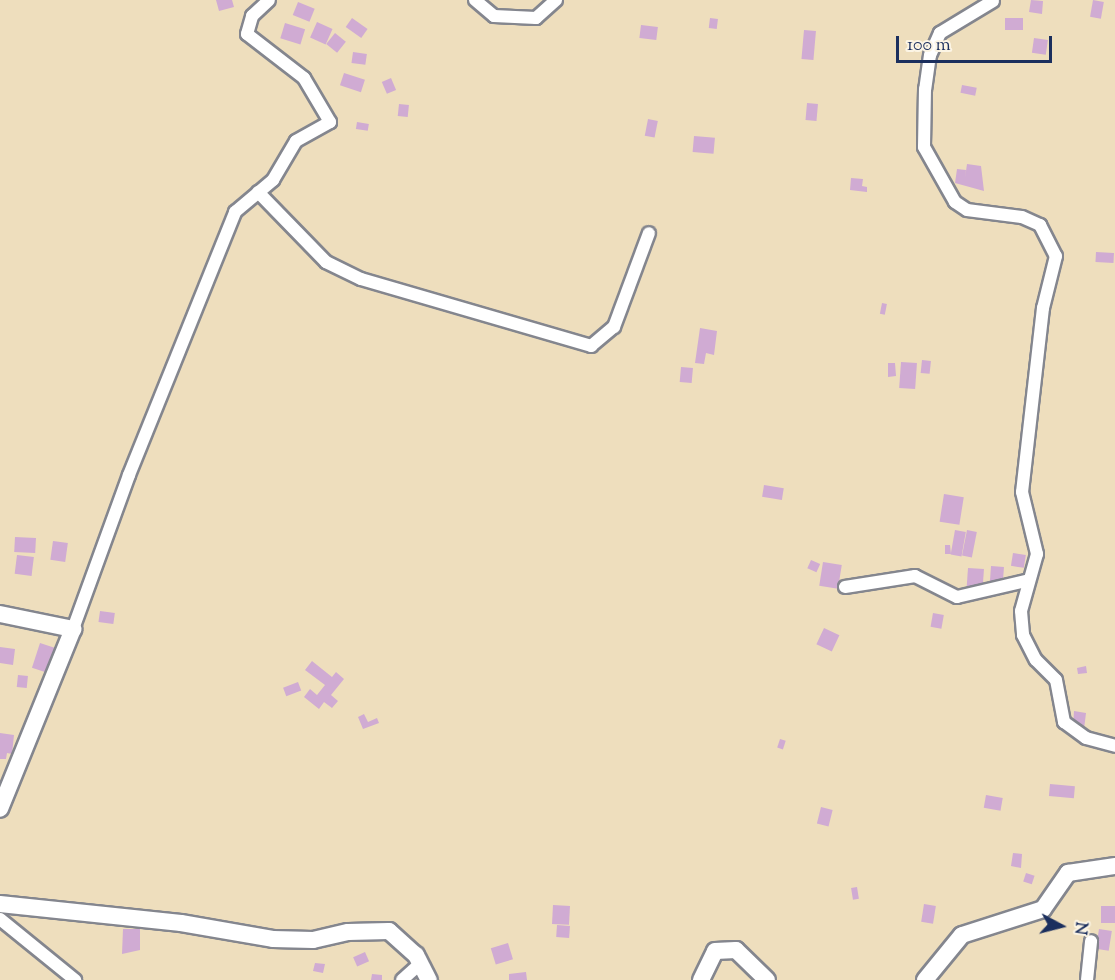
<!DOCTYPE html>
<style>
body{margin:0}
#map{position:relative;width:1115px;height:980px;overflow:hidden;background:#eedebd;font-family:"Sorts Mill Goudy",serif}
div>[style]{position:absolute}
.building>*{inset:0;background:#d0abd3;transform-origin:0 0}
.roads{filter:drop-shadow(2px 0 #84868e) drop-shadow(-2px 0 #84868e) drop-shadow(0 2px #84868e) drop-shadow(0 -2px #84868e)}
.street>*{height:12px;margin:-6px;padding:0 6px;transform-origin:6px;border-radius:6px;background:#fff}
.secondary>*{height:16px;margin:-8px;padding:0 8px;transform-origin:8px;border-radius:8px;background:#fff}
span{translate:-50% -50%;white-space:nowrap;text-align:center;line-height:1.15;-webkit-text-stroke:4.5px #fcf5e5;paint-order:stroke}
.north{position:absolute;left:1031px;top:896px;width:60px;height:60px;-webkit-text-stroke:4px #fcf5e5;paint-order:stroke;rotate:97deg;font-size:16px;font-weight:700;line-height:24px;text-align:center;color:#1b2f5e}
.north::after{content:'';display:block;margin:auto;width:21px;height:27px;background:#1b2f5e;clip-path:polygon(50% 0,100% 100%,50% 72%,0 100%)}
.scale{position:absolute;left:896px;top:36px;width:156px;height:27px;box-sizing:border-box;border:3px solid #1b2f5e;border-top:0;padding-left:8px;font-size:18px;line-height:21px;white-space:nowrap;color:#1b2f5e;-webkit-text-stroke:4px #fcf5e5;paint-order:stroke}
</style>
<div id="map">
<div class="building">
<div style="clip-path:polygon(216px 0,232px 0,234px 7px,219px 11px)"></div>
<div style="clip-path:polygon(1031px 0,1043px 1px,1042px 14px,1029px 12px)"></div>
<div style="left:1093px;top:0;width:11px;height:17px;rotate:10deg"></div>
<div style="left:298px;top:2px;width:18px;height:14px;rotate:22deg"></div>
<div style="left:352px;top:18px;width:19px;height:11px;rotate:35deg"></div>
<div style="left:710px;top:18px;width:8px;height:10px;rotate:7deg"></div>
<div style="left:1005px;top:18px;width:18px;height:12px"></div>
<div style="left:317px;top:22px;width:17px;height:17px;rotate:24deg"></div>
<div style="left:285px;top:23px;width:21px;height:16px;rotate:17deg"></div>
<div style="left:641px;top:25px;width:17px;height:13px;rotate:7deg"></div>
<div style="left:804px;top:30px;width:12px;height:29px;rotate:5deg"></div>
<div style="left:335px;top:33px;width:14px;height:14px;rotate:39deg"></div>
<div style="left:1034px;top:38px;width:14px;height:15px;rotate:8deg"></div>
<div style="left:353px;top:52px;width:14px;height:11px;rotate:8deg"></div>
<div style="left:344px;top:73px;width:22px;height:13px;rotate:18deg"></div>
<div style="left:391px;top:78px;width:13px;height:10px;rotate:67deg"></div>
<div style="left:962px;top:85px;width:15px;height:8px;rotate:11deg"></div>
<div style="left:807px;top:103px;width:11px;height:17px;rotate:5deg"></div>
<div style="left:399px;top:104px;width:10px;height:12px;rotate:6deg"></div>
<div style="left:648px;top:119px;width:10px;height:17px;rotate:11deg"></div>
<div style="left:357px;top:122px;width:12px;height:7px;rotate:9deg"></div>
<div style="left:694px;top:136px;width:21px;height:16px;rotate:5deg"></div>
<div style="clip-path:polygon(967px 164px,981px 166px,984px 191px,955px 183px,957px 169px,966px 170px,965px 178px)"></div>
<div style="clip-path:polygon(851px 178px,863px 179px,862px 186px,867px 187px,867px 192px,850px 190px)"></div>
<div style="left:1096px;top:252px;width:18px;height:10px;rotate:3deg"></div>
<div style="left:882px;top:303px;width:5px;height:11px;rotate:11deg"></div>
<div style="clip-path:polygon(700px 328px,717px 331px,714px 355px,706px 353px,704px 364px,695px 363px)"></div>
<div style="left:922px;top:360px;width:9px;height:13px;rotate:6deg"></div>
<div style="left:901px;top:362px;width:16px;height:26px;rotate:4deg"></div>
<div style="clip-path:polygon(888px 363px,895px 363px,896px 376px,888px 377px)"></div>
<div style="left:681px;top:367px;width:12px;height:15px;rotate:5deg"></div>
<div style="left:764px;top:485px;width:20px;height:12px;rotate:9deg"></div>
<div style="left:944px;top:494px;width:20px;height:28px;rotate:9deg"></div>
<div style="left:955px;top:530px;width:11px;height:25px;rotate:10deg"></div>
<div style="left:967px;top:530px;width:10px;height:26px;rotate:11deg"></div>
<div style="left:15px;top:537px;width:21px;height:15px;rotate:3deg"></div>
<div style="left:53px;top:541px;width:15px;height:19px;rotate:8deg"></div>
<div style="clip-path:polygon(945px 545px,950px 545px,951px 554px,945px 554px)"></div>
<div style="left:1013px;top:553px;width:13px;height:13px;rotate:9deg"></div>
<div style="left:17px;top:555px;width:17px;height:19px;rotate:7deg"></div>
<div style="left:811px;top:560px;width:10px;height:9px;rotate:24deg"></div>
<div style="left:823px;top:562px;width:19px;height:24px;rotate:9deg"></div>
<div style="left:991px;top:566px;width:13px;height:15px;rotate:4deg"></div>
<div style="left:968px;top:568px;width:16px;height:21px;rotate:4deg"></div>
<div style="left:100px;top:611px;width:15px;height:11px;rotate:8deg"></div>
<div style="left:933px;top:613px;width:11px;height:14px;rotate:10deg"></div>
<div style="left:824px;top:628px;width:17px;height:18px;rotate:25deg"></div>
<div style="left:40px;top:643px;width:16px;height:26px;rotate:18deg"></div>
<div style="clip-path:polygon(0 647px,15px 649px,13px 665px,0 663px)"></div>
<div style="clip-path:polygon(312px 661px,332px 677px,336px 672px,344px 679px,331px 695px,338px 701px,332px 708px,324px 702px,319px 709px,304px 697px,310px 689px,317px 695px,325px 685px,305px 670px)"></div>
<div style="clip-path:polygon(1086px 666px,1087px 673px,1078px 674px,1077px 668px)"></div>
<div style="left:18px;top:675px;width:10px;height:12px;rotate:6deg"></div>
<div style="left:298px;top:682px;width:9px;height:16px;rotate:69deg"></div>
<div style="clip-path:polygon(1074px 711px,1086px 713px,1084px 729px,1073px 728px)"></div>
<div style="clip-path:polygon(364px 714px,368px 722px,377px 718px,379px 723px,363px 729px,358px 717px)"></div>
<div style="clip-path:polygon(0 733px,14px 735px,12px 754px,7px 753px,6px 759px,0 759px)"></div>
<div style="left:780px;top:739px;width:6px;height:9px;rotate:18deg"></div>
<div style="left:1050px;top:784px;width:25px;height:12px;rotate:5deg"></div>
<div style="left:986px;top:795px;width:17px;height:13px;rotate:10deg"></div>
<div style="left:821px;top:807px;width:12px;height:17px;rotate:14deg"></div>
<div style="clip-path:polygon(1013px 853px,1022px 854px,1021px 868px,1011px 866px)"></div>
<div style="left:1026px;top:873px;width:9px;height:9px;rotate:18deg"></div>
<div style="left:857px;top:887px;width:12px;height:6px;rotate:81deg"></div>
<div style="left:924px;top:904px;width:12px;height:18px;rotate:9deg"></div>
<div style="left:553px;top:905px;width:17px;height:19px;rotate:3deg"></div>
<div style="left:1115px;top:906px;width:17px;height:14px;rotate:90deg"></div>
<div style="left:557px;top:925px;width:13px;height:12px;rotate:4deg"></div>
<div style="clip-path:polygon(123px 929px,140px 929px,140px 950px,122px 954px)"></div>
<div style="left:1099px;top:929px;width:13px;height:20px;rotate:9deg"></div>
<div style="left:508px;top:943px;width:17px;height:18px;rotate:73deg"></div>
<div style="left:365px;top:952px;width:10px;height:13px;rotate:66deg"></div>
<div style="clip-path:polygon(315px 963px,325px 964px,323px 973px,313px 971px)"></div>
<div style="clip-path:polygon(526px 972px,527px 980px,509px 980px,509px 974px)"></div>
<div style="clip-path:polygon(372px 974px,382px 975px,382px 980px,371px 980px)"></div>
</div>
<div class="roads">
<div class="street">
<div style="left:475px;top:0;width:25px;rotate:40deg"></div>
<div style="left:494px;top:16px;width:42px;rotate:2.7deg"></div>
<div style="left:536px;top:18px;width:27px;rotate:-42deg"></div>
<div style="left:993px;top:1px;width:62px;rotate:148.9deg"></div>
<div style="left:940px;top:33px;width:24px;rotate:114deg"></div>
<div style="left:930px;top:55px;width:34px;rotate:98deg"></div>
<div style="left:925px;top:89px;width:58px;rotate:91deg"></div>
<div style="left:924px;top:147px;width:63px;rotate:60.6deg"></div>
<div style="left:955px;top:202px;width:14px;rotate:34deg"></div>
<div style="left:967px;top:210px;width:55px;rotate:7.3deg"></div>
<div style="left:1022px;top:217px;width:20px;rotate:24deg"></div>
<div style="left:1040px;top:225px;width:35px;rotate:63deg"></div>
<div style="left:1056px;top:256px;width:54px;rotate:104deg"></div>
<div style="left:1043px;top:308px;width:185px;rotate:96.5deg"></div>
<div style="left:1022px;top:492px;width:64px;rotate:76.4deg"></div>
<div style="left:1037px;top:554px;width:59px;rotate:105.7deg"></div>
<div style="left:1021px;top:611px;width:24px;rotate:85deg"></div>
<div style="left:1023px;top:635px;width:28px;rotate:63deg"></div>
<div style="left:1036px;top:660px;width:28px;rotate:45deg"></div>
<div style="left:1056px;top:680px;width:43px;rotate:79.2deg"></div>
<div style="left:1064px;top:722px;width:27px;rotate:36deg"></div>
<div style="left:1086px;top:738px;width:30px;rotate:15deg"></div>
<div style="left:258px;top:192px;width:98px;rotate:45.8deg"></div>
<div style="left:326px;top:262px;width:39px;rotate:26deg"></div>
<div style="left:361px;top:279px;width:240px;rotate:16.2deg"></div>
<div style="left:591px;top:346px;width:30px;rotate:-40deg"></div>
<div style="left:614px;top:327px;width:100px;rotate:-69.6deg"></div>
<div style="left:845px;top:587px;width:71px;rotate:-8.9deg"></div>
<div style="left:915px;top:576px;width:47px;rotate:26.6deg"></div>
<div style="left:957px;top:597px;width:71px;rotate:-13.1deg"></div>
<div style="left:73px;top:629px;width:164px;rotate:-70deg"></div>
<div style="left:129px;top:475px;width:284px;rotate:-68deg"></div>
<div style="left:235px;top:212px;width:50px;rotate:-40.1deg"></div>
<div style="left:273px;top:180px;width:45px;rotate:-59.5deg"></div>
<div style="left:296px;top:141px;width:39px;rotate:-29deg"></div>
<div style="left:330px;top:122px;width:51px;rotate:-120.6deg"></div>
<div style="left:304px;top:78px;width:72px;rotate:-142.3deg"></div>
<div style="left:247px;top:34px;width:19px;rotate:-74deg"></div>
<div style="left:252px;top:16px;width:23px;rotate:-43deg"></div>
<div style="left:0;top:919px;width:97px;rotate:39.1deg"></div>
<div style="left:402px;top:980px;width:25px;rotate:-42deg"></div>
<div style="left:1087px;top:980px;width:39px;rotate:-84deg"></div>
</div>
<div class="secondary">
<div style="left:0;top:614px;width:75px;rotate:11.6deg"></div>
<div style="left:73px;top:629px;width:194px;rotate:112.1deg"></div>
<div style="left:0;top:904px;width:182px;rotate:6deg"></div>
<div style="left:181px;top:923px;width:93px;rotate:9.9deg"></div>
<div style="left:273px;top:939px;width:40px;rotate:1.4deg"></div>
<div style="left:313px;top:940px;width:36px;rotate:-13deg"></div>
<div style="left:348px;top:932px;width:41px;rotate:-1.4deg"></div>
<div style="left:389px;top:931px;width:36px;rotate:42deg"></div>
<div style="left:416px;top:955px;width:28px;rotate:63deg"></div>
<div style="left:701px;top:980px;width:32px;rotate:-64deg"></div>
<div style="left:715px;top:951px;width:21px;rotate:-3deg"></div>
<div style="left:736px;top:950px;width:43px;rotate:44.1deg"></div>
<div style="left:925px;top:980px;width:58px;rotate:-50.6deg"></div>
<div style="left:962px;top:935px;width:85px;rotate:-17.8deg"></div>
<div style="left:1043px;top:909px;width:44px;rotate:-55.2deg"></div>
<div style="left:1068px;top:873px;width:48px;rotate:-8.5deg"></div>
</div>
</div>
<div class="north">N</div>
<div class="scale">100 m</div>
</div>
